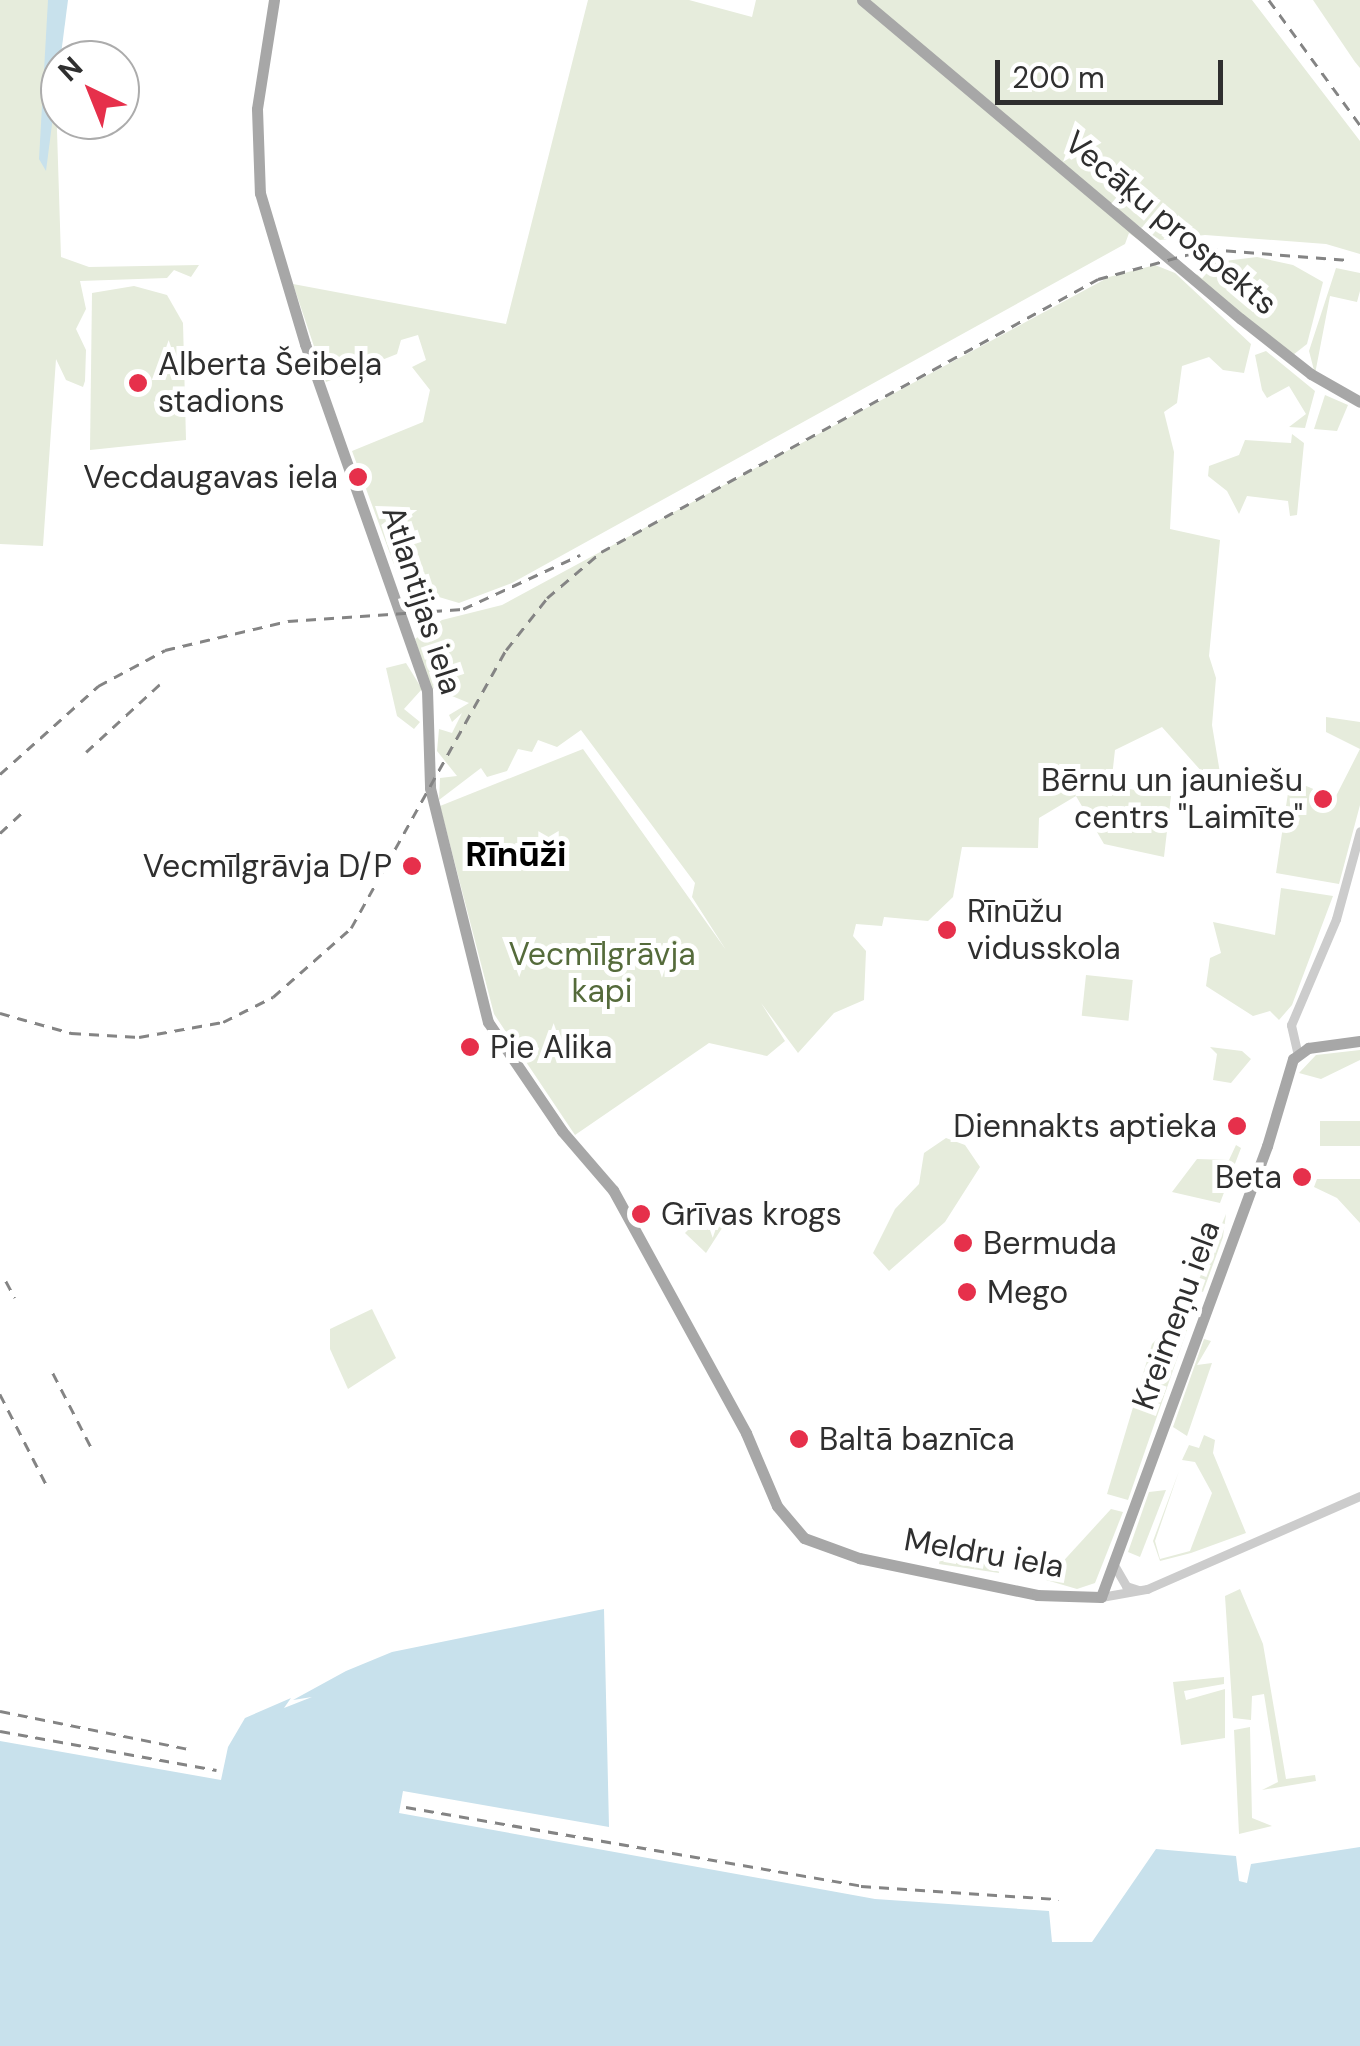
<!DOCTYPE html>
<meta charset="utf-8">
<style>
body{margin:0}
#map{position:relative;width:1360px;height:2046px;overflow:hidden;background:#fff;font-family:"DM Sans",sans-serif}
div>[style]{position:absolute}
.green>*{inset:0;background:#e6ecdc;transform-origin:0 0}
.water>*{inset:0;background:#c8e1ec}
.minor>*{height:9px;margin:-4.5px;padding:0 4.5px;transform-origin:4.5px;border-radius:4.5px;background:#ccc}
.major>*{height:11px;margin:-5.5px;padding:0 5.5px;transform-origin:5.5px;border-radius:5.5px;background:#a7a7a7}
.rail>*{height:2.5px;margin-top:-1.25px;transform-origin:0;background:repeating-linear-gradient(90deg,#848484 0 10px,transparent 0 18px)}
.dots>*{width:28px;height:28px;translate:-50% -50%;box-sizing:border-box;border:5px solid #fff;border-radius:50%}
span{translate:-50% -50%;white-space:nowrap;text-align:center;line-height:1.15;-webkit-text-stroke:10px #fff;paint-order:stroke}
.street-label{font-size:32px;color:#2f2f2f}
.poi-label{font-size:32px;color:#2f2f2f}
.left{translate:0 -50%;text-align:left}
.right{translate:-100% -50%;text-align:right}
.park-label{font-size:32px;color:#556b3b}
.neighbourhood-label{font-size:35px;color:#000;font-weight:700}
.north{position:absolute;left:40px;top:40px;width:100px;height:100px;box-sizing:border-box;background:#fff;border:2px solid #acacac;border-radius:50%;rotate:317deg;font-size:28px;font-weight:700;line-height:40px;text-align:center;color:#2f2f2f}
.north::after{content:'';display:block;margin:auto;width:35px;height:45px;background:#e6304b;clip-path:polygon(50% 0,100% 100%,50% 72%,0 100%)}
.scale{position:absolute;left:995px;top:60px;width:228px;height:45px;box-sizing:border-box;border:5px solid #2f2f2f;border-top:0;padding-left:12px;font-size:30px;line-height:35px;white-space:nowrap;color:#2f2f2f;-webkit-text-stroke:8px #fff;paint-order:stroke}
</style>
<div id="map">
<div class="green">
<div style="clip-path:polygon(0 0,65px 0,55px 67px,61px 257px,89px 267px,199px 265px,191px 277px,174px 270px,167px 278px,80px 281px,86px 309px,76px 329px,86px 350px,85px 381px,83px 387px,66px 380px,56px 359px,43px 546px,0 544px)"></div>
<div style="clip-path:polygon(588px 0,689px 0,752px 17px,756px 0,1252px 0,1360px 141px,1360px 254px,1326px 244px,1205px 235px,1160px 240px,1133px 222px,1140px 241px,1129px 233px,1125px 244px,512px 583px,459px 603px,402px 586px,352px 451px,423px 422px,430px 390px,412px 367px,426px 360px,418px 335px,401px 340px,397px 354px,326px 382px,293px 284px,506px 324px)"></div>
<div style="clip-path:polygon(1313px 0,1360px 0,1360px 68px,1355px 62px)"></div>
<div style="clip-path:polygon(1257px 257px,1293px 265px,1323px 282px,1307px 344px,1293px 355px,1196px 276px,1200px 264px)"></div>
<div style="clip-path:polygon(1155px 265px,1175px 273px,1251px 344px,1244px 373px,1223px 370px,1209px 357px,1182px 366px,1177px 403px,1164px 412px,1174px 452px,1170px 529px,1220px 540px,1209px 656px,1216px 678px,1212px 725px,1220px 773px,1203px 773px,1162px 727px,1115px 750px,1111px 786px,1171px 796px,1164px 857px,1104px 844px,1076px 796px,1039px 818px,1038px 848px,962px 847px,953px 897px,928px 921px,884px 917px,882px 926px,856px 924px,853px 936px,866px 951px,864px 1000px,834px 1013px,798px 1053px,761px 1003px,785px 1041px,767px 1056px,709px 1043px,575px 1135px,494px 1014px,440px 806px,583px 749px,726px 950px,692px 897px,695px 883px,581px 730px,557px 747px,538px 740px,532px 752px,518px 749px,507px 771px,487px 777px,481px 768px,439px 800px,440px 778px,457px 776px,437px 751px,439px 729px,452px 733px,462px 713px,452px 722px,449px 715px,469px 703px,430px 687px,415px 639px,442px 620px,502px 605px,1109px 277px)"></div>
<div style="clip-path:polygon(1336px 268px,1360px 273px,1360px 291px,1357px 302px,1330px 296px,1315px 374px,1309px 351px)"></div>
<div style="clip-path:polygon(134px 286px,167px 295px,183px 323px,186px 440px,90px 450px,92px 293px)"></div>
<div style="clip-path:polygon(1266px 351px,1315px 391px,1305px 428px,1289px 427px,1306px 414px,1289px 386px,1267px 398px,1262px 390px,1255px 355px)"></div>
<div style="clip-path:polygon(1325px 395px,1348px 405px,1337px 431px,1314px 429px)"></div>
<div style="clip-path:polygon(1292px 434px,1304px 443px,1297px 515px,1290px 516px,1288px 501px,1247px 496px,1239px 514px,1227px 491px,1208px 476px,1209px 466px,1239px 455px,1245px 440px,1291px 443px)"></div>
<div style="clip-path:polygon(406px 663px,422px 689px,404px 709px,420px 722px,414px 729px,397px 716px,386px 668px)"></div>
<div style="clip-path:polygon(1326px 717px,1360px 722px,1360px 805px,1339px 884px,1276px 873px,1288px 793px,1299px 783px,1335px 798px,1360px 749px,1326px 732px)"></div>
<div style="clip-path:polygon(1281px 888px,1333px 896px,1292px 1005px,1279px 1020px,1270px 1011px,1253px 1016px,1206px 986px,1210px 958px,1221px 953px,1213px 922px,1275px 935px)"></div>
<div style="left:1086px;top:975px;width:47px;height:41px;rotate:6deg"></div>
<div style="clip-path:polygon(1210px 1047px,1242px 1051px,1251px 1059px,1231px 1083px,1213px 1080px,1217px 1054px)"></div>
<div style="clip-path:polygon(1360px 1050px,1360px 1060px,1321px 1079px,1299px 1073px,1316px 1055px)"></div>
<div style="left:1360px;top:1121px;width:25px;height:40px;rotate:90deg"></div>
<div style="clip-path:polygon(946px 1138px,965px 1145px,980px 1167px,945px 1222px,889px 1271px,873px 1253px,895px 1209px,919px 1184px,924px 1153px)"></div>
<div style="clip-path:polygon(1236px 1145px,1241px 1148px,1220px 1203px,1172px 1192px,1197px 1159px,1229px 1160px)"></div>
<div style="clip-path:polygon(1317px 1179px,1360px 1179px,1360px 1223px,1337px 1198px,1314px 1187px)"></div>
<div style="clip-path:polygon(708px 1210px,724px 1225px,706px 1253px,685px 1233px)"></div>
<div style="clip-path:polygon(1226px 1214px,1223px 1237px,1203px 1292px,1195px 1289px)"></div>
<div style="clip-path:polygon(372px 1309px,396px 1358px,348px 1389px,330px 1349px,330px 1329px)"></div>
<div style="clip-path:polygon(1171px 1325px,1187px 1330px,1128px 1500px,1107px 1494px,1152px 1344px)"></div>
<div style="clip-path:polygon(1204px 1339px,1211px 1341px,1197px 1365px,1212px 1363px,1187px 1436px,1173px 1427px)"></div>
<div style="clip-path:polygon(1204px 1435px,1215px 1440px,1213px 1453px,1246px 1533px,1191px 1553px,1160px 1561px,1153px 1541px,1179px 1471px,1155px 1541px,1160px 1559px,1190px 1551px,1212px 1493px,1195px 1462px,1182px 1460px,1189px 1445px,1199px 1448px)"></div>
<div style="clip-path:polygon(1166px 1490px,1140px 1557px,1128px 1552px,1149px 1492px)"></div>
<div style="clip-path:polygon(1111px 1509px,1123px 1512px,1095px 1583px,1077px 1589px,1046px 1580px)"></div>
<div style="clip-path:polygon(943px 1542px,974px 1564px,980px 1556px,993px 1569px,998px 1565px,999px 1573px,939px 1564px)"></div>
<div style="clip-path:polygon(1240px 1589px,1263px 1644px,1286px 1779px,1315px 1775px,1316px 1781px,1262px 1790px,1278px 1782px,1264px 1694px,1252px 1696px,1251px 1720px,1233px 1718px,1225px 1596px)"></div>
<div style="clip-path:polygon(1224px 1677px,1224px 1684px,1184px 1691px,1186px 1700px,1225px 1689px,1225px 1738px,1181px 1745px,1173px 1682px)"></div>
<div style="clip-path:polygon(1250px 1727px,1252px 1818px,1272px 1826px,1239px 1834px,1234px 1730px)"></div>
</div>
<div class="water">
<div style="clip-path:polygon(48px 0,68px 0,46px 171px,39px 159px)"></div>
<div style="clip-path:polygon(604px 1609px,609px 1827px,403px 1791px,399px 1813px,875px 1899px,1049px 1911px,1052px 1942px,1092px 1942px,1156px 1849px,1236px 1856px,1239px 1881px,1247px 1883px,1251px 1864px,1360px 1847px,1360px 2046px,0 2046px,0 1741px,221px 1780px,228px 1747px,245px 1718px,291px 1698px,284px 1708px,312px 1697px,293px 1700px,346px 1671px,392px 1652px)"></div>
</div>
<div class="minor">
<div style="left:1297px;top:1051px;width:27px;rotate:-103deg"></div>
<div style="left:1291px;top:1025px;width:115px;rotate:-67deg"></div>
<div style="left:1336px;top:919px;width:91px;rotate:-74.7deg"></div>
<div style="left:1114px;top:1565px;width:24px;rotate:60deg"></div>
<div style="left:1126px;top:1586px;width:13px;rotate:18deg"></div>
<div style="left:1101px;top:1597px;width:47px;rotate:-9.9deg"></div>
<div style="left:1147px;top:1589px;width:232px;rotate:-23.6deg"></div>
</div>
<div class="major">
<div style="left:274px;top:0;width:110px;rotate:98.9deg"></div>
<div style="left:257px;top:109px;width:84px;rotate:88deg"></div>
<div style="left:260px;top:193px;width:158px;rotate:73.4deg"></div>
<div style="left:305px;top:344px;width:367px;rotate:70.6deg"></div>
<div style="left:427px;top:690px;width:98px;rotate:88.2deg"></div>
<div style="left:430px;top:788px;width:241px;rotate:76.1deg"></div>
<div style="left:488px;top:1022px;width:132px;rotate:55.8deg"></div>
<div style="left:562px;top:1131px;width:78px;rotate:49.2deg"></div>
<div style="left:613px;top:1190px;width:277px;rotate:61.3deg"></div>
<div style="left:746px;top:1433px;width:79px;rotate:67deg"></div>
<div style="left:777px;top:1506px;width:42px;rotate:49.8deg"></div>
<div style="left:804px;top:1538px;width:59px;rotate:20deg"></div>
<div style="left:859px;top:1558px;width:182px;rotate:11.7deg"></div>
<div style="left:1037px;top:1595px;width:64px;rotate:1.8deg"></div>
<div style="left:1101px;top:1597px;width:481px;rotate:-69.8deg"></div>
<div style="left:1267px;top:1146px;width:91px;rotate:-73.4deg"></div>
<div style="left:1293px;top:1059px;width:19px;rotate:-36deg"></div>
<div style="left:1308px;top:1048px;width:52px;rotate:-7.7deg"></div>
<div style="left:862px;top:0;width:495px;rotate:40.1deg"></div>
<div style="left:1241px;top:319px;width:89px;rotate:38.2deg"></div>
<div style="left:1311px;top:374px;width:56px;rotate:29.7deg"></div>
</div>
<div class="rail">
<div style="left:1269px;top:0;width:155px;rotate:53.9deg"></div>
<div style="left:86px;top:752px;width:100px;rotate:-42.6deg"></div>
<div style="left:0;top:774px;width:132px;rotate:-41.9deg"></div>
<div style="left:98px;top:686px;width:76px;rotate:-28.2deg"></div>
<div style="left:165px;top:650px;width:126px;rotate:-13.3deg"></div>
<div style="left:288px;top:621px;width:175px;rotate:-3.9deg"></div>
<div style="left:463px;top:609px;width:129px;rotate:-24.8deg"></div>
<div style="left:0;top:833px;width:35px;rotate:-43deg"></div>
<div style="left:0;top:1013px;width:74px;rotate:15.7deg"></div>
<div style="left:71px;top:1033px;width:68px;rotate:3.4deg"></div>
<div style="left:139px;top:1037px;width:85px;rotate:-10.1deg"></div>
<div style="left:223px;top:1022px;width:56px;rotate:-26.6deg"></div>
<div style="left:273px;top:997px;width:104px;rotate:-41.5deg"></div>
<div style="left:351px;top:928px;width:318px;rotate:-60.9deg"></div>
<div style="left:506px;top:650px;width:66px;rotate:-51.7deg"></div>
<div style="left:547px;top:598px;width:71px;rotate:-40.4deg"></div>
<div style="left:601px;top:552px;width:567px;rotate:-28.78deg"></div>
<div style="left:1098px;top:279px;width:114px;rotate:-15.3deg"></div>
<div style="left:1208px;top:249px;width:141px;rotate:4.5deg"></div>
<div style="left:6px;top:1281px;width:19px;rotate:62deg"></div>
<div style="left:53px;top:1373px;width:83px;rotate:62.8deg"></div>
<div style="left:0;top:1394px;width:101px;rotate:62.9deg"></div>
<div style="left:0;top:1711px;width:193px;rotate:11.4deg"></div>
<div style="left:0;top:1731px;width:220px;rotate:10.2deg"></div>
<div style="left:406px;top:1807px;width:462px;rotate:9.8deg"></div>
<div style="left:861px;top:1886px;width:198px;rotate:3.8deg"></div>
</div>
<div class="dots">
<div style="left:138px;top:383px;background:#e6304b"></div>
<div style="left:358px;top:477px;background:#e6304b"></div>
<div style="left:1323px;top:799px;background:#e6304b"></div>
<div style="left:412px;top:866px;background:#e6304b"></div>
<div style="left:947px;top:930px;background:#e6304b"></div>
<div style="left:470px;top:1047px;background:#e6304b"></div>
<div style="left:1237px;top:1126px;background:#e6304b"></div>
<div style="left:1302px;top:1177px;background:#e6304b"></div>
<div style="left:641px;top:1214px;background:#e6304b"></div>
<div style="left:963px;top:1243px;background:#e6304b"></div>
<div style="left:967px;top:1292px;background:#e6304b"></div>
<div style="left:799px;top:1439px;background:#e6304b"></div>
</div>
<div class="street-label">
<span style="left:1171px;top:223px;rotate:40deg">Vecāķu prospekts</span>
<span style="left:422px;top:600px;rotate:72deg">Atlantijas iela</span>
<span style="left:1176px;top:1315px;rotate:-70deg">Kreimeņu iela</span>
<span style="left:984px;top:1553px;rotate:10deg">Meldru iela</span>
</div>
<div class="poi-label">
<span class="left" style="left:158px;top:383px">Alberta Šeibeļa<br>stadions</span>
<span class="right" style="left:338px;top:477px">Vecdaugavas iela</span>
<span class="right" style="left:1303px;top:799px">Bērnu un jauniešu<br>centrs "Laimīte"</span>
<span class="right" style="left:392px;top:866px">Vecmīlgrāvja D/P</span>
<span class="left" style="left:967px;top:930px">Rīnūžu<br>vidusskola</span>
<span class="left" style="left:490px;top:1047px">Pie Alika</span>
<span class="right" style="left:1217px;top:1126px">Diennakts aptieka</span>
<span class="right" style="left:1282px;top:1177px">Beta</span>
<span class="left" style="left:661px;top:1214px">Grīvas krogs</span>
<span class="left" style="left:983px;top:1243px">Bermuda</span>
<span class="left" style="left:987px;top:1292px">Mego</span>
<span class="left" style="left:819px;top:1439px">Baltā baznīca</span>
</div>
<div class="park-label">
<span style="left:602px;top:973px">Vecmīlgrāvja<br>kapi</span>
</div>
<div class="neighbourhood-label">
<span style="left:516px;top:854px">Rīnūži</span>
</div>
<div class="north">N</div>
<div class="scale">200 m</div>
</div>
